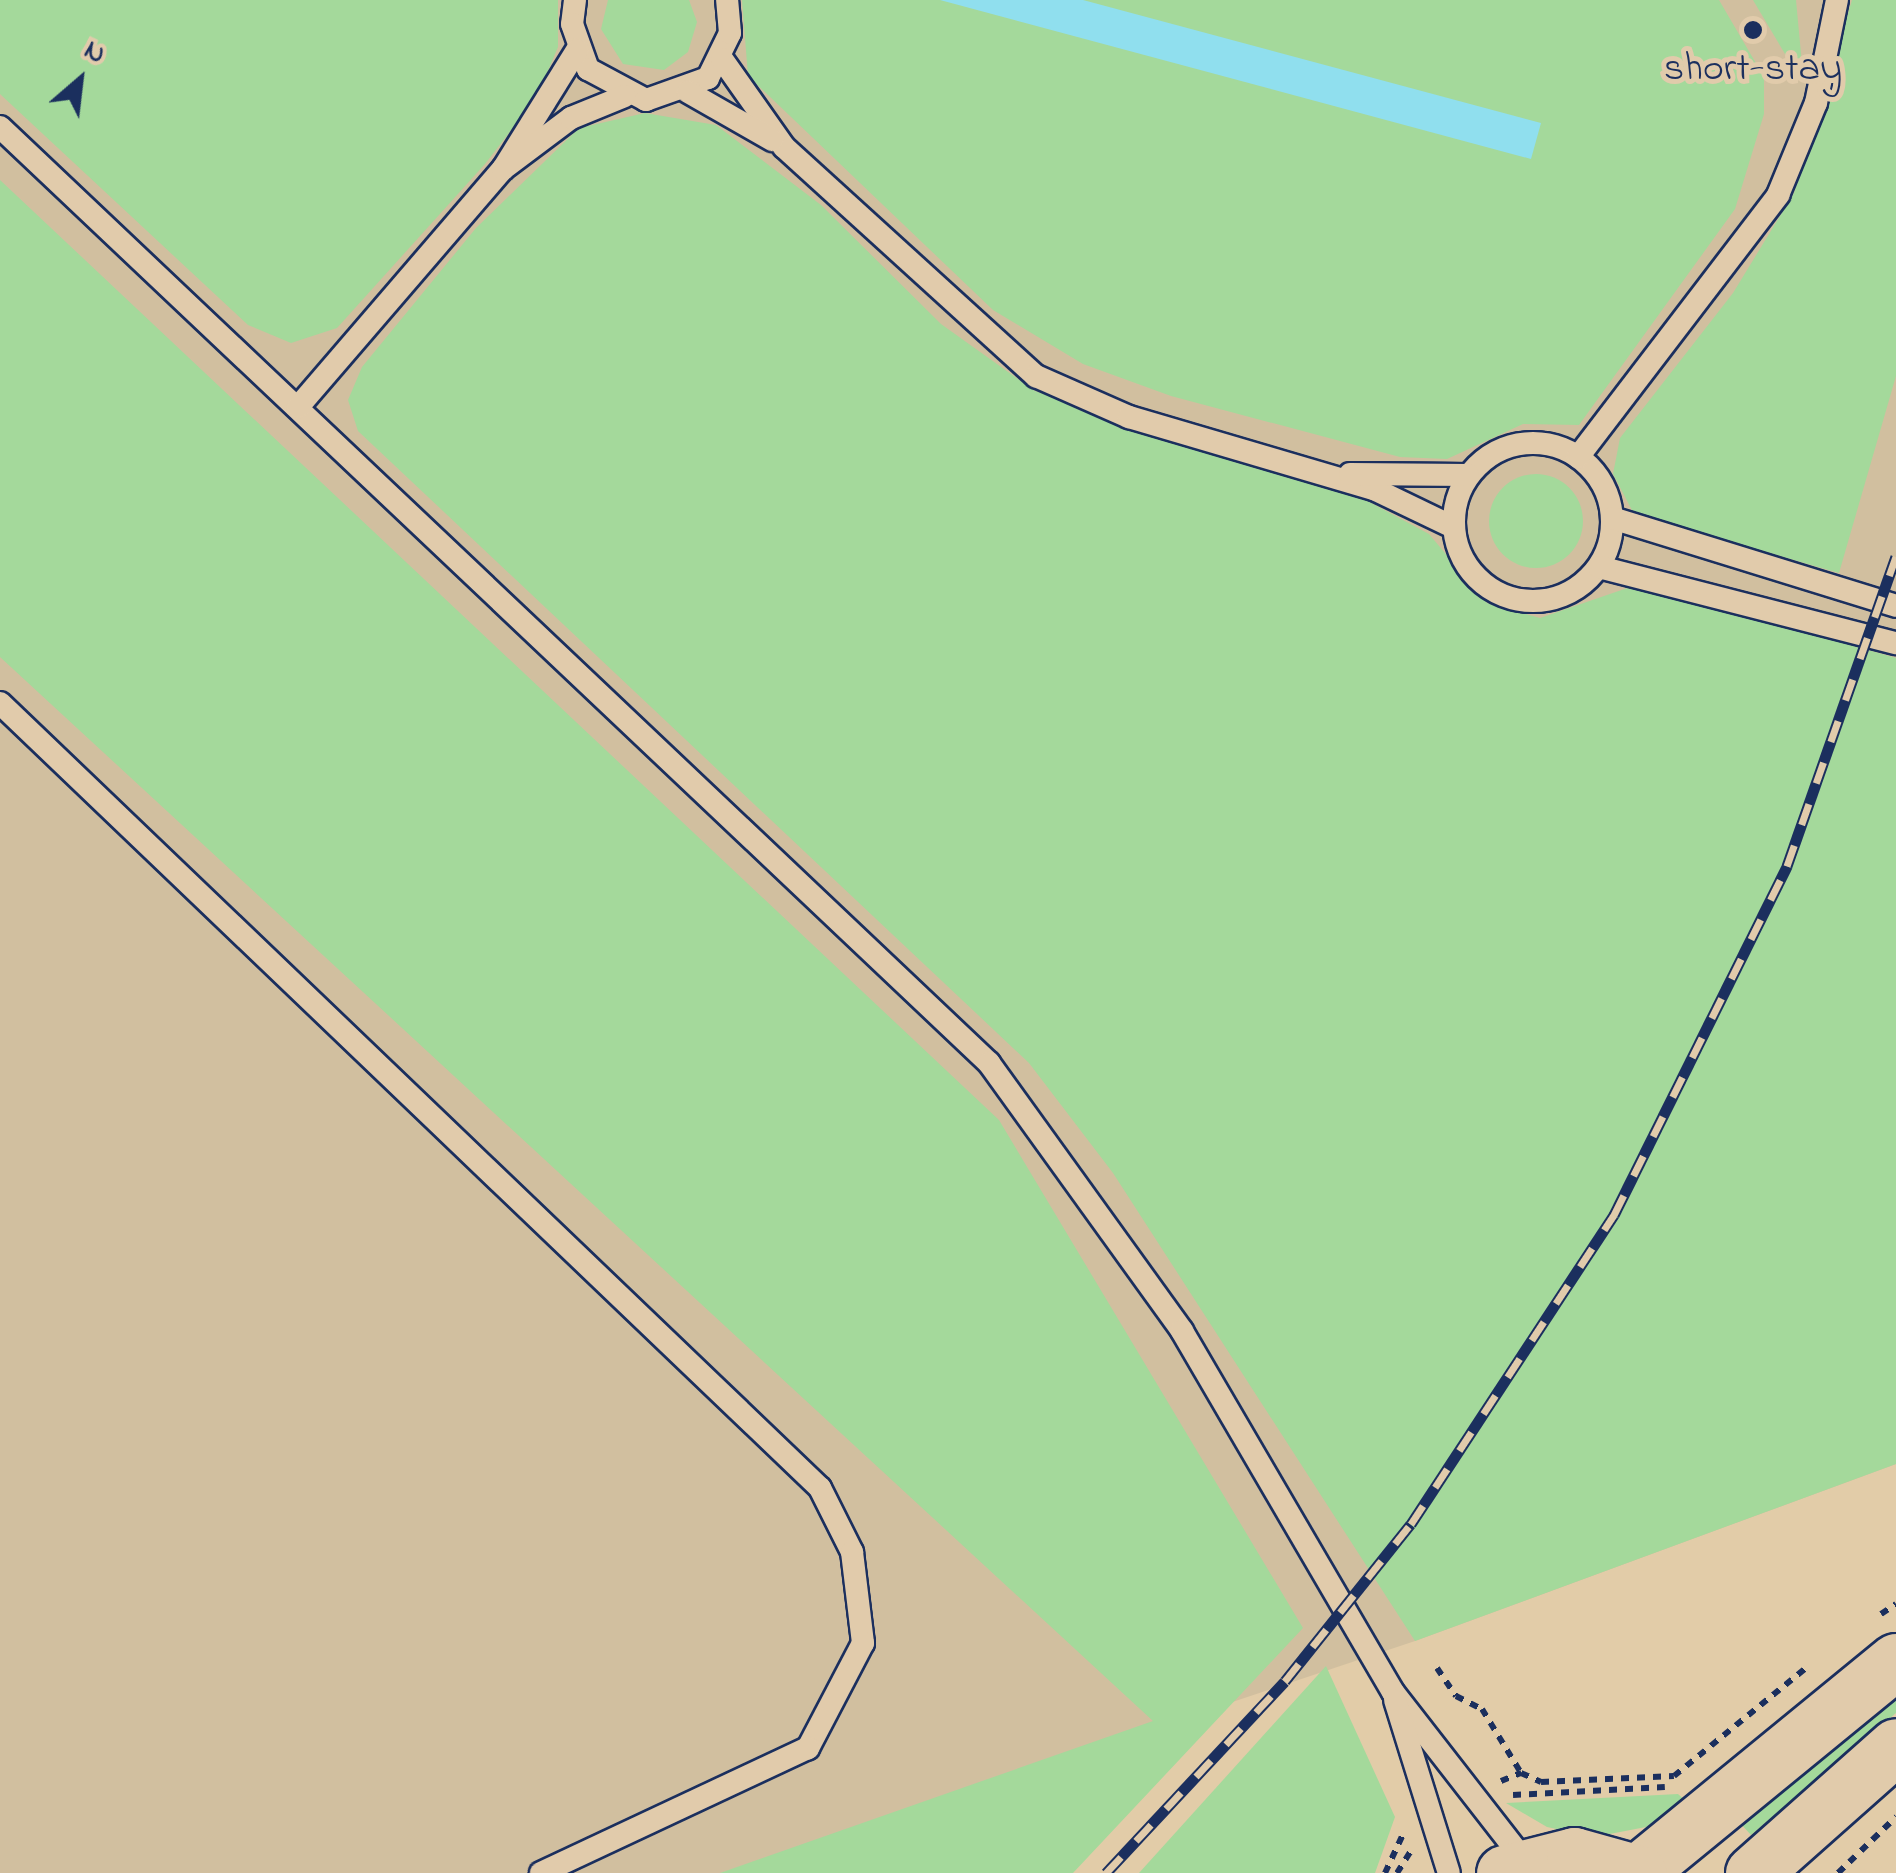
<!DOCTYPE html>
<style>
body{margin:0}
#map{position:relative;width:1896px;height:1873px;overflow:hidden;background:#e2cca8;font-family:"Indie Flower",sans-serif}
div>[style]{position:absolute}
.built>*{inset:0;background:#d1bf9f}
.green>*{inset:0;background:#a4d99b}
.round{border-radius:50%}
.water>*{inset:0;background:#90dfee}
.path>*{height:6px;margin-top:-3px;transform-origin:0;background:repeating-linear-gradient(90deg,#1b2f5e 0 8px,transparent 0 16px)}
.roads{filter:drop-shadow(2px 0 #1b2f5e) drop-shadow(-2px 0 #1b2f5e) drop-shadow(0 2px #1b2f5e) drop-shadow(0 -2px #1b2f5e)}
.service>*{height:22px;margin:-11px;padding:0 11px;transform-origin:11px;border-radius:11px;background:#e1cbab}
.service>.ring{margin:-11px;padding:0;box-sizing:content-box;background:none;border:22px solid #e1cbab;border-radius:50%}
.secondary>*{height:55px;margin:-27.5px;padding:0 27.5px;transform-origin:27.5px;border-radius:27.5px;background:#e1cbab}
.rail>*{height:11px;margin-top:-5.5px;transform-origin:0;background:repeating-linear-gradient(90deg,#e1cbab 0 22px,#1b2f5e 0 44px);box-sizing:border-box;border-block:2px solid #1b2f5e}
.dots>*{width:28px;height:28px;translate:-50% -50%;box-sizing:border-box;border:5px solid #e1cbab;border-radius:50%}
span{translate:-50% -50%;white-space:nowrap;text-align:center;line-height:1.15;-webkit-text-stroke:10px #e1cbab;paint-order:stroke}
.poi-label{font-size:40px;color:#1b2f5e}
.north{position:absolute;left:30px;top:30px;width:100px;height:100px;-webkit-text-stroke:8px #e1cbab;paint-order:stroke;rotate:28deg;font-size:28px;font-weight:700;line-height:40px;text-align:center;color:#1b2f5e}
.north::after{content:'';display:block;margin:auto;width:35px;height:45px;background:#1b2f5e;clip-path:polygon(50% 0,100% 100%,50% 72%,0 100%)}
</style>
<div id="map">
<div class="built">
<div style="clip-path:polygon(0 0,1896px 0,1896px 1464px,1415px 1641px,721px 1873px,0 1873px)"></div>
</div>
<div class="green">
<div style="clip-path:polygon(0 0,558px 0,558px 47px,537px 97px,485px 164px,337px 328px,291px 343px,248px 325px,0 94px)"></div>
<div style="clip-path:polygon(608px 0,689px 0,697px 22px,688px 52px,664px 70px,623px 64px,601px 29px)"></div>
<div style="clip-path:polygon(742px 0,1719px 0,1764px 77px,1764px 114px,1735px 209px,1579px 425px,1523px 424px,1447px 459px,1400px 457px,1171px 396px,1083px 364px,993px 310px,748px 76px)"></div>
<div style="clip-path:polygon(1753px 0,1796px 0,1803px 75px,1788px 59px)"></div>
<div style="clip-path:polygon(1852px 0,1896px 0,1896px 376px,1839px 573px,1634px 514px,1613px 474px,1620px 438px,1733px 293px,1794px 193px)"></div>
<div style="clip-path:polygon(645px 113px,716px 125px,821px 205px,941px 324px,1035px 391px,1362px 498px,1429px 534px,1487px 603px,1540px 618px,1639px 584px,1896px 658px,1896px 1464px,1415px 1641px,1113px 1173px,1029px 1063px,358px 431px,348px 400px,362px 367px,476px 228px,579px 128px)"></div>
<div style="clip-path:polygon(0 180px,999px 1120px,1303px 1628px,1073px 1873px,720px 1873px,1153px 1721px,0 657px)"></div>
<div class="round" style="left:1489px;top:474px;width:94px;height:94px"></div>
<div style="clip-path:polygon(1326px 1666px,1395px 1817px,1375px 1873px,1139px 1873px)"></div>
<div style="clip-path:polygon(1896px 1686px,1896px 1713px,1751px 1835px,1740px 1823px)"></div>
<div style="clip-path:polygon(1678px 1794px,1686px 1801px,1646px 1827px,1594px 1837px,1547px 1827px,1506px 1803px)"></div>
</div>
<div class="water">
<div style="clip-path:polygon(940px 0,1083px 0,1541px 123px,1531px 159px)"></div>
</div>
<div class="path">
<div style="left:1881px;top:1614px;width:18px;rotate:-34deg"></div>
<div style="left:1437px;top:1668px;width:34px;rotate:56deg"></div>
<div style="left:1456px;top:1696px;width:29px;rotate:27deg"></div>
<div style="left:1482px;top:1709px;width:75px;rotate:58.6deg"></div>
<div style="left:1501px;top:1781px;width:22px;rotate:-22deg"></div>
<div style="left:1521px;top:1773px;width:22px;rotate:24deg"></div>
<div style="left:1541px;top:1782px;width:133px;rotate:-2.6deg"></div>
<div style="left:1674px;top:1776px;width:171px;rotate:-39.3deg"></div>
<div style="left:1513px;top:1795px;width:152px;rotate:-3deg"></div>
<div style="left:1385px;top:1873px;width:47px;rotate:-65.1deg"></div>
<div style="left:1397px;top:1873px;width:25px;rotate:-58deg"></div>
<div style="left:1838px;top:1873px;width:81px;rotate:-44deg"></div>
</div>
<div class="roads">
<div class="service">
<div style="left:575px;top:0;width:24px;rotate:97deg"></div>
<div style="left:572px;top:24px;width:48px;rotate:70.4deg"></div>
<div style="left:588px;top:69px;width:66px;rotate:28.1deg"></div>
<div style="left:646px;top:100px;width:66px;rotate:-19.5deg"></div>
<div style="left:708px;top:78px;width:50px;rotate:-63.9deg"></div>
<div style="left:730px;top:33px;width:33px;rotate:-95deg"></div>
<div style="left:722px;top:59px;width:108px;rotate:54.8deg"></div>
<div style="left:784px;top:147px;width:341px;rotate:42.3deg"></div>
<div style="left:1036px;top:376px;width:102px;rotate:23.8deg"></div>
<div style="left:1129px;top:417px;width:255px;rotate:16.4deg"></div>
<div style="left:1374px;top:489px;width:88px;rotate:25.7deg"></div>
<div style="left:688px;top:92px;width:97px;rotate:29.7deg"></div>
<div style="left:0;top:127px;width:1362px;rotate:43.42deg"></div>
<div style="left:989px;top:1063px;width:330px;rotate:54.2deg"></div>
<div style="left:1182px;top:1331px;width:418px;rotate:59.7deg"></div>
<div style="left:1393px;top:1692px;width:217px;rotate:52.1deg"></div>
<div style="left:503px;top:169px;width:140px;rotate:-58.1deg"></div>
<div style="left:298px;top:407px;width:314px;rotate:-49.3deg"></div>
<div style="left:503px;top:169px;width:85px;rotate:-36.9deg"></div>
<div style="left:571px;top:118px;width:58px;rotate:-22.2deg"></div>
<div class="ring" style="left:1454px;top:443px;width:136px;height:136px"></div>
<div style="left:1578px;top:457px;width:330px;rotate:-52.6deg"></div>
<div style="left:1778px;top:195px;width:100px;rotate:-67.6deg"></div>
<div style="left:1816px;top:103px;width:105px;rotate:-78.5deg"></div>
<div style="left:1350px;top:474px;width:118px;rotate:0.5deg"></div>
<div style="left:1612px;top:518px;width:297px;rotate:17.2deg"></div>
<div style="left:1599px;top:567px;width:307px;rotate:14.4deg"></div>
<div style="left:0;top:703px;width:1135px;rotate:43.75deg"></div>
<div style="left:820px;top:1488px;width:72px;rotate:63.4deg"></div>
<div style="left:852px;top:1552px;width:92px;rotate:83.1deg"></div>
<div style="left:863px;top:1643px;width:119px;rotate:117.6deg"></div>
<div style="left:808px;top:1748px;width:295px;rotate:154.9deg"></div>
<div style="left:1395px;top:1700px;width:181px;rotate:72.7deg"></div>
</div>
<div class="secondary">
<div style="left:1638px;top:1872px;width:333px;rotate:-39.3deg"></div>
<div style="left:1504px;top:1873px;width:72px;rotate:-14.4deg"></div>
<div style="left:1574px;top:1855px;width:67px;rotate:15.5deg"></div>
<div style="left:1753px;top:1873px;width:191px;rotate:-41.6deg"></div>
</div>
</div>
<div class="rail">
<div style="left:1106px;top:1873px;width:262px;rotate:-47deg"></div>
<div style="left:1285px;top:1681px;width:201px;rotate:-51.3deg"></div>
<div style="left:1411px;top:1524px;width:370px;rotate:-56.7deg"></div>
<div style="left:1614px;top:1215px;width:390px;rotate:-63.6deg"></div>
<div style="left:1787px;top:866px;width:328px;rotate:-70.6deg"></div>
</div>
<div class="dots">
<div style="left:1753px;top:30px;background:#1b2f5e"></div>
</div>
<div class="poi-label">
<span style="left:1753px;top:70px">short-stay</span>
</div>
<div class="north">N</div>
</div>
